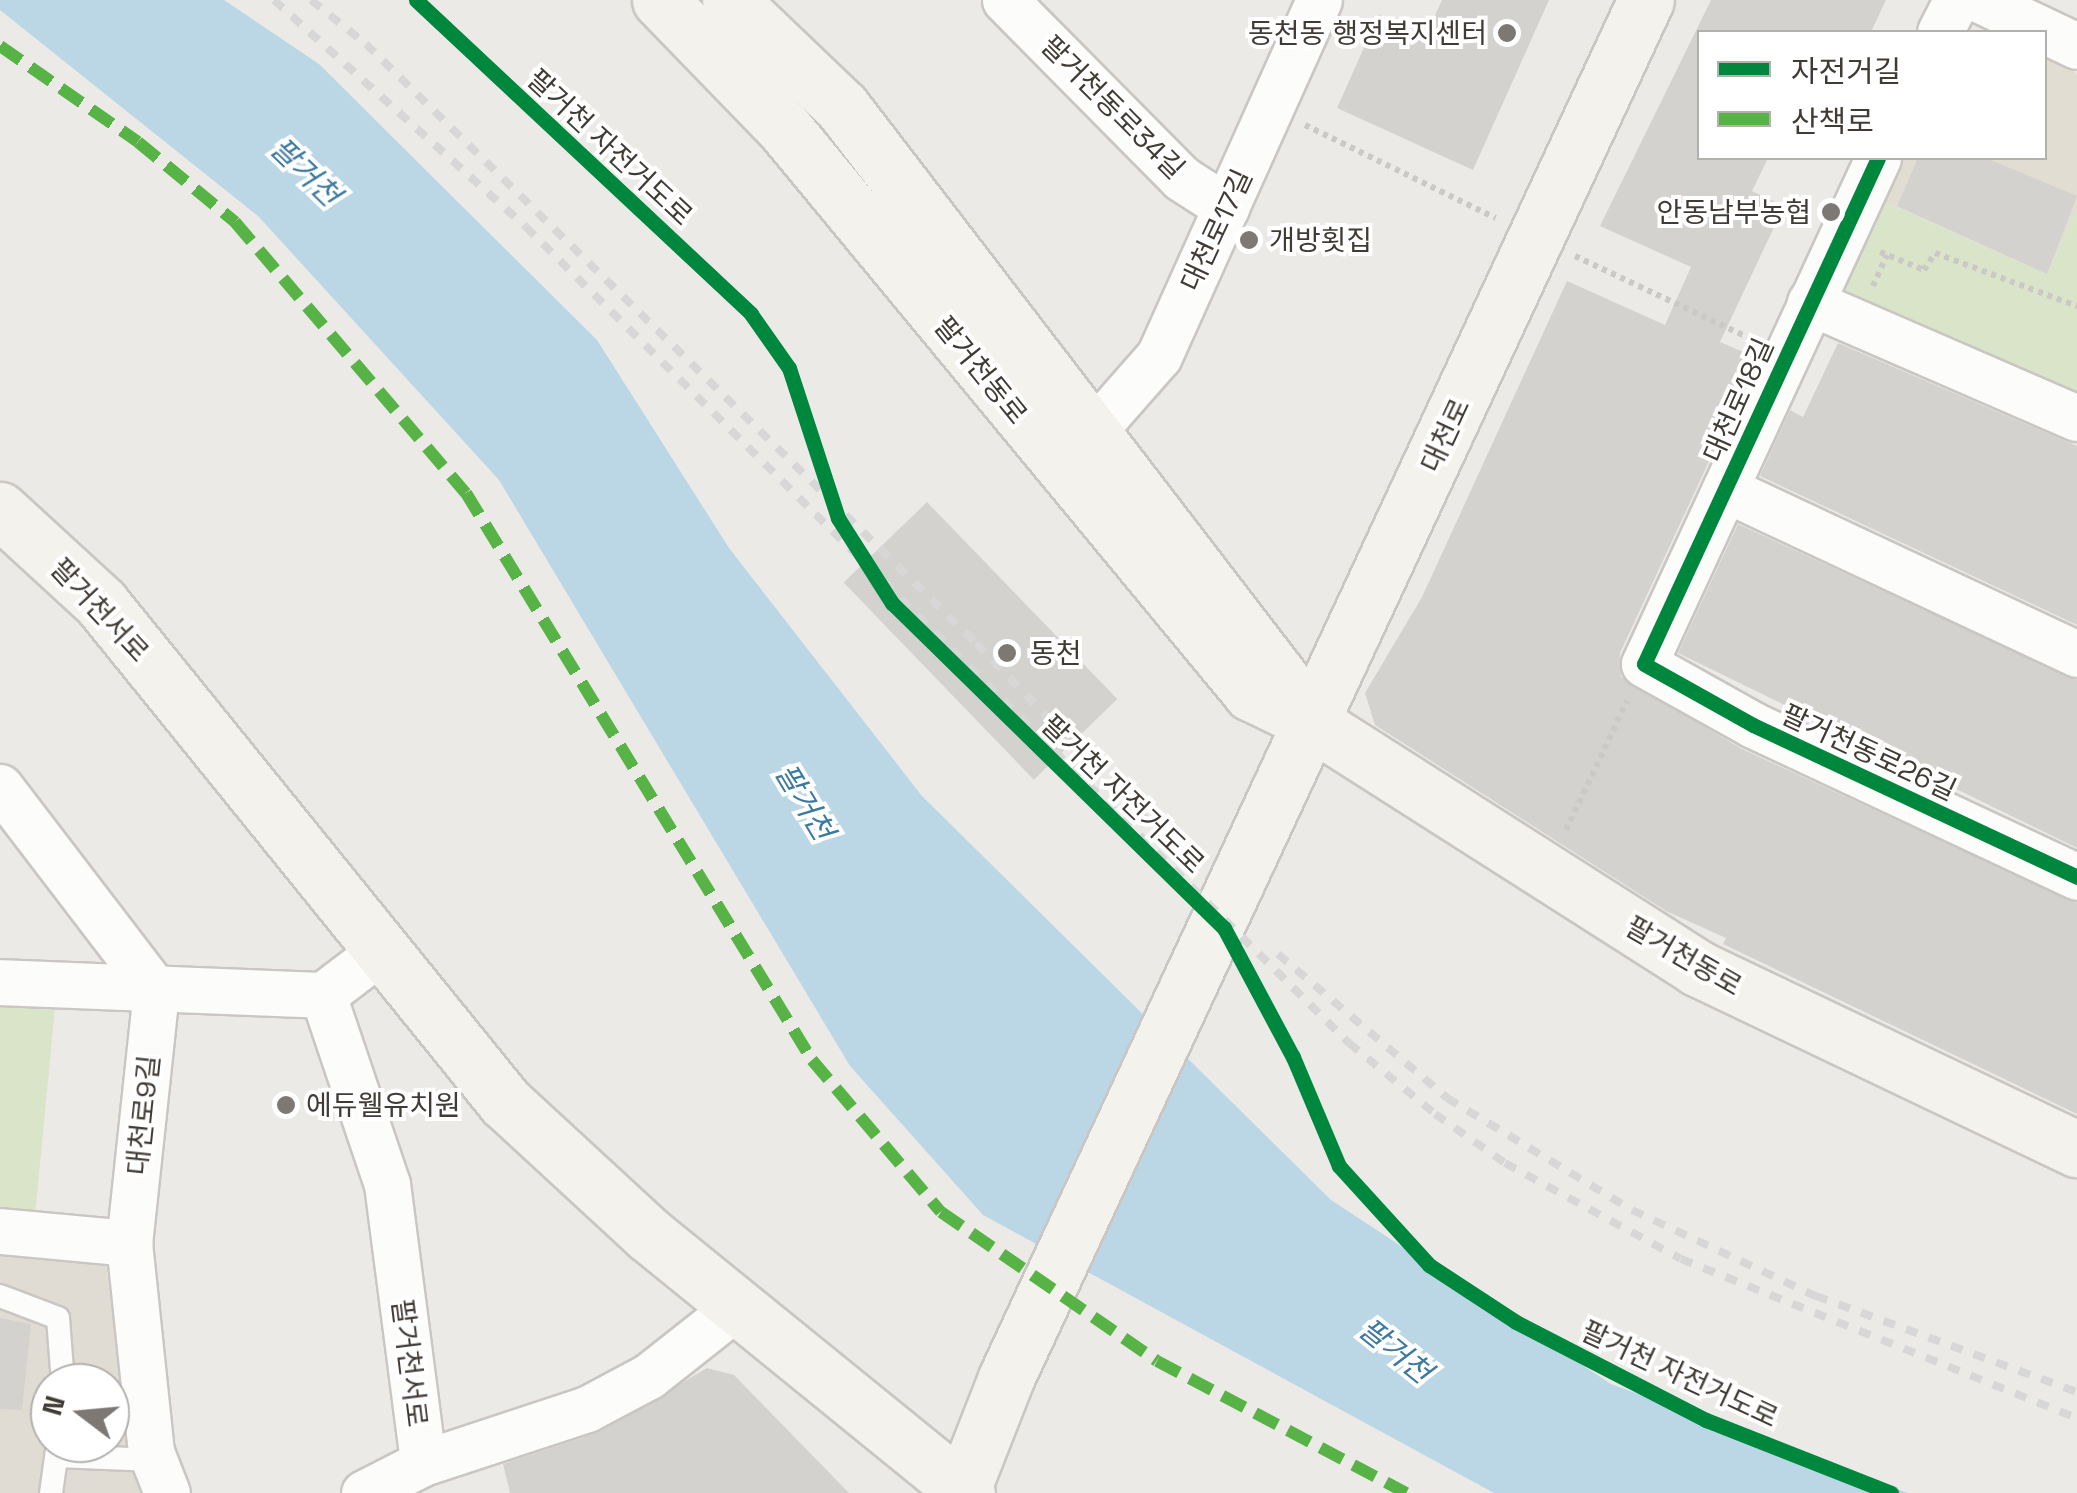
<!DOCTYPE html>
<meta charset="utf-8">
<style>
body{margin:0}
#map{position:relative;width:2077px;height:1493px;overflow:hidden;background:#eceae7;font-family:"Space Grotesk","Noto Sans KR",sans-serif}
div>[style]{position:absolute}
.residential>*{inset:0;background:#e0dcd4}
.education>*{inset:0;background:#e2ddd3}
.green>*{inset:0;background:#dae4c9}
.water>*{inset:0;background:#bbd7e6}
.building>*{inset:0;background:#d4d2ce;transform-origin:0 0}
.path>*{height:6px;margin-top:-3px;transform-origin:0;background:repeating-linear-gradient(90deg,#cbc9c6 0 5px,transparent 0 10px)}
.roads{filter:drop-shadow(2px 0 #c9c6c3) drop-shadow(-2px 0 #c9c6c3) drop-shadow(0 2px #c9c6c3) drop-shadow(0 -2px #c9c6c3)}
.lane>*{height:22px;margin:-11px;padding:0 11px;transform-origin:11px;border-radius:11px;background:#fcfcfb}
.street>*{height:45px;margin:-22.5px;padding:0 22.5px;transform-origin:22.5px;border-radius:22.5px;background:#fcfcfb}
.secondary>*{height:55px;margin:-27.5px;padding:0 27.5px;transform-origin:27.5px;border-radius:27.5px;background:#f4f2ed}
.rail>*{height:8px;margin-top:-4px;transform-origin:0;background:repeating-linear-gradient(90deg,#d8d7d7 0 12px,transparent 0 24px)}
.quiet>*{height:12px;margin-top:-6px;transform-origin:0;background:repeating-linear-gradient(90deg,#57b346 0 25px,transparent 0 37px)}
.cycleway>*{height:15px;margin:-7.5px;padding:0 7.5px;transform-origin:7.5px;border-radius:7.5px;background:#00873e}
.dots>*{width:28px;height:28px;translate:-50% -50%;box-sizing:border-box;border:5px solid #fff;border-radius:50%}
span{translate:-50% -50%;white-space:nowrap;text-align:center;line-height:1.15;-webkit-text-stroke:8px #fff;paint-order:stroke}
.poi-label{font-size:28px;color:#413b35}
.right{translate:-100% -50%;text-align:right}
.left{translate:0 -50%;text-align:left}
.street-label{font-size:28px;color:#413b35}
.water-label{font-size:30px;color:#3b799f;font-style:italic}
.legend{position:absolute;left:1697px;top:30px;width:350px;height:130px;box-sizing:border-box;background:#fff;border:2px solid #b3b1ae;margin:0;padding:12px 18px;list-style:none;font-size:30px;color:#413b35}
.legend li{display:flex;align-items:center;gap:20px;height:50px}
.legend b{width:50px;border:2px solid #b3b1ae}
.north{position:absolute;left:30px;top:1363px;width:100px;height:100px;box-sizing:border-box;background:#fff;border:2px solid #b3b1ae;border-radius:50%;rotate:286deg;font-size:28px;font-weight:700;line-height:40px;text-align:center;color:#413b35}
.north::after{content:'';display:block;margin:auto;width:35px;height:45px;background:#7d7873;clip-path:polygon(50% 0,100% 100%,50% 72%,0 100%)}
</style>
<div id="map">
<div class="residential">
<div style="clip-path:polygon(evenodd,0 1246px,105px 1256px,126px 1426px,153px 1493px,0 1493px,0 1246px,50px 1383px,110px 1383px,110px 1443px,50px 1443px,50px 1383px)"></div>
</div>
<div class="education">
<div style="clip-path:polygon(2045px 50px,2077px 74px,2077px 209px,2047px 274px,1880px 200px,1899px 158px,2044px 158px)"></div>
</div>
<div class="green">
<div style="clip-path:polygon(1880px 200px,2047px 274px,2077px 209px,2077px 399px,1838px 293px)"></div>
<div style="clip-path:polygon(0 1004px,55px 1008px,35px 1216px,0 1214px)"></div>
</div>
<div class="water">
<div style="clip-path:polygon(0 0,224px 0,319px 64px,597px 340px,729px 548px,922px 796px,1331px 1200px,1611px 1384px,1908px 1493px,1494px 1493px,983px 1215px,850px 1066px,499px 480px,258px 216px,0 10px)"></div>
</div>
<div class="building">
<div style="clip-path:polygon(1442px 0,1549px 0,1473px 170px,1337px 108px,1379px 14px,1426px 35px)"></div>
<div style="clip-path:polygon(1711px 0,1886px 0,1871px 32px,1700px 32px,1700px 158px,1768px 158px,1752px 191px,1784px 206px,1720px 342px,1757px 358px,1620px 653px,1621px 677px,1742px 749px,2077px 903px,2077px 1114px,1723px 944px,1726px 938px,1666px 911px,1375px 725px,1365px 693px,1422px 597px,1567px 281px,1665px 325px,1691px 267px,1600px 226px)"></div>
<div style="clip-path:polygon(1918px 158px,1986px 158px,2077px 196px,2047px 274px,1897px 206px)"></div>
<div style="clip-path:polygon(1838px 343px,2077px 446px,2077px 625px,1760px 476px,1790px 410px,1803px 417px)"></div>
<div style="left:927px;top:502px;width:274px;height:116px;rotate:46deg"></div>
<div style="clip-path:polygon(1738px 524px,2077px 680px,2077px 848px,1678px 653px)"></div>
<div style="clip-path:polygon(0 1318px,31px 1324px,22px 1410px,0 1409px)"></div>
<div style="clip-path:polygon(707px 1368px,734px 1375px,849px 1493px,510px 1493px,503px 1464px,599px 1432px)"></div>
</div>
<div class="path">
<div style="left:1305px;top:125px;width:212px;rotate:26deg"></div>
<div style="left:1880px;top:252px;width:48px;rotate:22.2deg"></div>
<div style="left:1924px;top:270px;width:20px;rotate:-57deg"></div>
<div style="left:1935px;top:253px;width:152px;rotate:20.5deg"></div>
<div style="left:1575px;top:256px;width:192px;rotate:25.2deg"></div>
<div style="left:1873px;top:286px;width:34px;rotate:-66deg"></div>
<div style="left:1566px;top:830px;width:143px;rotate:-64.7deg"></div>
</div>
<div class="roads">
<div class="lane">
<div style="left:0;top:1296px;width:62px;rotate:20.8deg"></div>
<div style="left:58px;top:1318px;width:65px;rotate:85.6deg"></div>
<div style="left:57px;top:1456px;width:97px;rotate:2.4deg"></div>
<div style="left:51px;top:1493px;width:50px;rotate:-82deg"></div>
</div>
<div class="street">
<div style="left:1005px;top:0;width:250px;rotate:45.3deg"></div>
<div style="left:1181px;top:178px;width:54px;rotate:32.8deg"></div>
<div style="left:1980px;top:0;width:107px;rotate:25.4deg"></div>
<div style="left:1940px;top:32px;width:36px;rotate:-63deg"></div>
<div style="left:1878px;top:158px;width:557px;rotate:114.82deg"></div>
<div style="left:1644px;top:664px;width:125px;rotate:29.2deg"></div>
<div style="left:1753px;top:725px;width:358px;rotate:25.1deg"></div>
<div style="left:1810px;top:302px;width:291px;rotate:23.5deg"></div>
<div style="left:1094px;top:430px;width:98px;rotate:-48.7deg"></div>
<div style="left:1159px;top:356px;width:390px;rotate:-65.8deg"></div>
<div style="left:1725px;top:489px;width:389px;rotate:25.1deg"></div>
<div style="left:0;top:787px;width:257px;rotate:52.6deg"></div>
<div style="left:156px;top:991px;width:253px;rotate:96.1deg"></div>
<div style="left:129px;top:1243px;width:210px;rotate:84deg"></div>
<div style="left:151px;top:1452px;width:44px;rotate:68.7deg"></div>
<div style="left:0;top:982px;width:323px;rotate:2.3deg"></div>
<div style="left:323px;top:995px;width:200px;rotate:71.3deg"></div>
<div style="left:387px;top:1184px;width:281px;rotate:82.6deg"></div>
<div style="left:323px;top:995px;width:74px;rotate:-37.3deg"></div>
<div style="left:0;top:1231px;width:130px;rotate:5.3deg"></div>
<div style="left:364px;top:1493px;width:66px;rotate:-27deg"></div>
<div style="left:423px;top:1463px;width:173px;rotate:-18.2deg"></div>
<div style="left:587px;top:1409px;width:70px;rotate:-28deg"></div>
<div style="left:649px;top:1376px;width:110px;rotate:-38.3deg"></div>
</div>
<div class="secondary">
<div style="left:660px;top:0;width:178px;rotate:45.9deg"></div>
<div style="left:784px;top:128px;width:733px;rotate:50.42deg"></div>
<div style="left:1251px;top:693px;width:69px;rotate:25.8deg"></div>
<div style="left:1313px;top:723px;width:456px;rotate:32.5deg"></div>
<div style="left:1697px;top:968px;width:421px;rotate:25.5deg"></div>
<div style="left:730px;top:0;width:155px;rotate:43.7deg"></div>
<div style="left:842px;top:107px;width:737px;rotate:52.49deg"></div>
<div style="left:0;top:510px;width:137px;rotate:42.6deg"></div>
<div style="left:101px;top:603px;width:642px;rotate:51.01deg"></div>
<div style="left:505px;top:1102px;width:195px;rotate:42.7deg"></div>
<div style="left:648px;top:1234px;width:411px;rotate:39.1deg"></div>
<div style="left:961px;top:1493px;width:123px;rotate:-68.6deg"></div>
<div style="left:1006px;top:1378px;width:1519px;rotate:-65.09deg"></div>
</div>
</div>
<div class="rail">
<div style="left:274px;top:0;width:339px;rotate:42deg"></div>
<div style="left:526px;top:227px;width:1159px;rotate:44.76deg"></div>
<div style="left:1349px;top:1043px;width:112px;rotate:39.5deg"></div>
<div style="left:1435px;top:1114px;width:85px;rotate:35deg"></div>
<div style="left:1505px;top:1163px;width:200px;rotate:28.6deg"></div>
<div style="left:1681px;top:1259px;width:427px;rotate:21.9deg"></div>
<div style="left:311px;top:0;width:70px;rotate:38.7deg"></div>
<div style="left:366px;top:44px;width:855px;rotate:44.48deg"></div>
<div style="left:976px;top:643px;width:284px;rotate:46deg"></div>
<div style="left:1278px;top:954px;width:222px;rotate:40.4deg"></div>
<div style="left:1447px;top:1098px;width:216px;rotate:31.2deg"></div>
<div style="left:1632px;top:1210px;width:203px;rotate:25.1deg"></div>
<div style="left:1816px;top:1296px;width:278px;rotate:20.2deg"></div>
</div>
<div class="quiet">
<div style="left:0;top:46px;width:168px;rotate:34.8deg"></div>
<div style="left:138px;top:142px;width:126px;rotate:39.5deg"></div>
<div style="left:235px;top:222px;width:356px;rotate:49.6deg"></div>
<div style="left:466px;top:493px;width:664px;rotate:58.61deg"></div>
<div style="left:812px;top:1060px;width:199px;rotate:49.7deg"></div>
<div style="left:941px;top:1212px;width:262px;rotate:34.6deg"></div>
<div style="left:1157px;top:1361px;width:282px;rotate:27.9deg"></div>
</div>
<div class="cycleway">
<div style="left:416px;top:0;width:459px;rotate:43.1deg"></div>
<div style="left:751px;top:314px;width:66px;rotate:54.9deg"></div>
<div style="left:789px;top:368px;width:158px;rotate:71.9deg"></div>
<div style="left:838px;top:518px;width:101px;rotate:57.6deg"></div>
<div style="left:892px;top:603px;width:465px;rotate:44.4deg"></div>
<div style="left:1224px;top:928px;width:146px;rotate:61.9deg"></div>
<div style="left:1293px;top:1057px;width:118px;rotate:67.1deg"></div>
<div style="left:1339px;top:1166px;width:134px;rotate:47.7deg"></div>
<div style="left:1429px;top:1265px;width:104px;rotate:33.2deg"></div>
<div style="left:1516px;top:1322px;width:214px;rotate:27.3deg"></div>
<div style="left:1706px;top:1420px;width:199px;rotate:21.5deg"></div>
<div style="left:1878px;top:158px;width:557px;rotate:114.82deg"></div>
<div style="left:1644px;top:664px;width:125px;rotate:29.2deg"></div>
<div style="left:1753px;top:725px;width:358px;rotate:25.1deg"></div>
</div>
<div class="dots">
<div style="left:1507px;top:33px;background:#7d7873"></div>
<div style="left:1831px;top:212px;background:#7d7873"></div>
<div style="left:1249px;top:240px;background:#7d7873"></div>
<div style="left:1007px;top:653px;background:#7d7873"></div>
<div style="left:286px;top:1105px;background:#7d7873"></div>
</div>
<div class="poi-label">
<span class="right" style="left:1487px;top:33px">동천동 행정복지센터</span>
<span class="right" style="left:1811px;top:212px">안동남부농협</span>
<span class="left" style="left:1269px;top:240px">개방횟집</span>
<span class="left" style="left:1030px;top:653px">동천</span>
<span class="left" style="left:306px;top:1105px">에듀웰유치원</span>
</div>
<div class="street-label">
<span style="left:1113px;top:107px;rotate:45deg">팔거천동로34길</span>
<span style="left:610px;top:147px;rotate:43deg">팔거천 자전거도로</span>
<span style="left:1216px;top:230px;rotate:-65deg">대천로17길</span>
<span style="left:981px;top:370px;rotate:51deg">팔거천동로</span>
<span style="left:1738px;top:400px;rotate:-66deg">대천로18길</span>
<span style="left:1445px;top:435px;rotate:-65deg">대천로</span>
<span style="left:100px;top:610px;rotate:47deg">팔거천서로</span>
<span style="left:1869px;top:752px;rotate:25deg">팔거천동로26길</span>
<span style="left:1123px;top:794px;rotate:44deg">팔거천 자전거도로</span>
<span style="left:1684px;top:956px;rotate:30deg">팔거천동로</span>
<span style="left:143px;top:1115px;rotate:-84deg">대천로9길</span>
<span style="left:410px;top:1363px;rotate:83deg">팔거천서로</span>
<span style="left:1680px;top:1374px;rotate:25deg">팔거천 자전거도로</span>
</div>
<div class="water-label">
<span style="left:305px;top:172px;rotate:44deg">팔거천</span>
<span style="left:804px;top:802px;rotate:59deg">팔거천</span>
<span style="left:1395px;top:1351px;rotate:39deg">팔거천</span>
</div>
<ul class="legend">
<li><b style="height:12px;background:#00873e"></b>자전거길</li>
<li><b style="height:12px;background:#57b346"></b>산책로</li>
</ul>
<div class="north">N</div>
</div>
